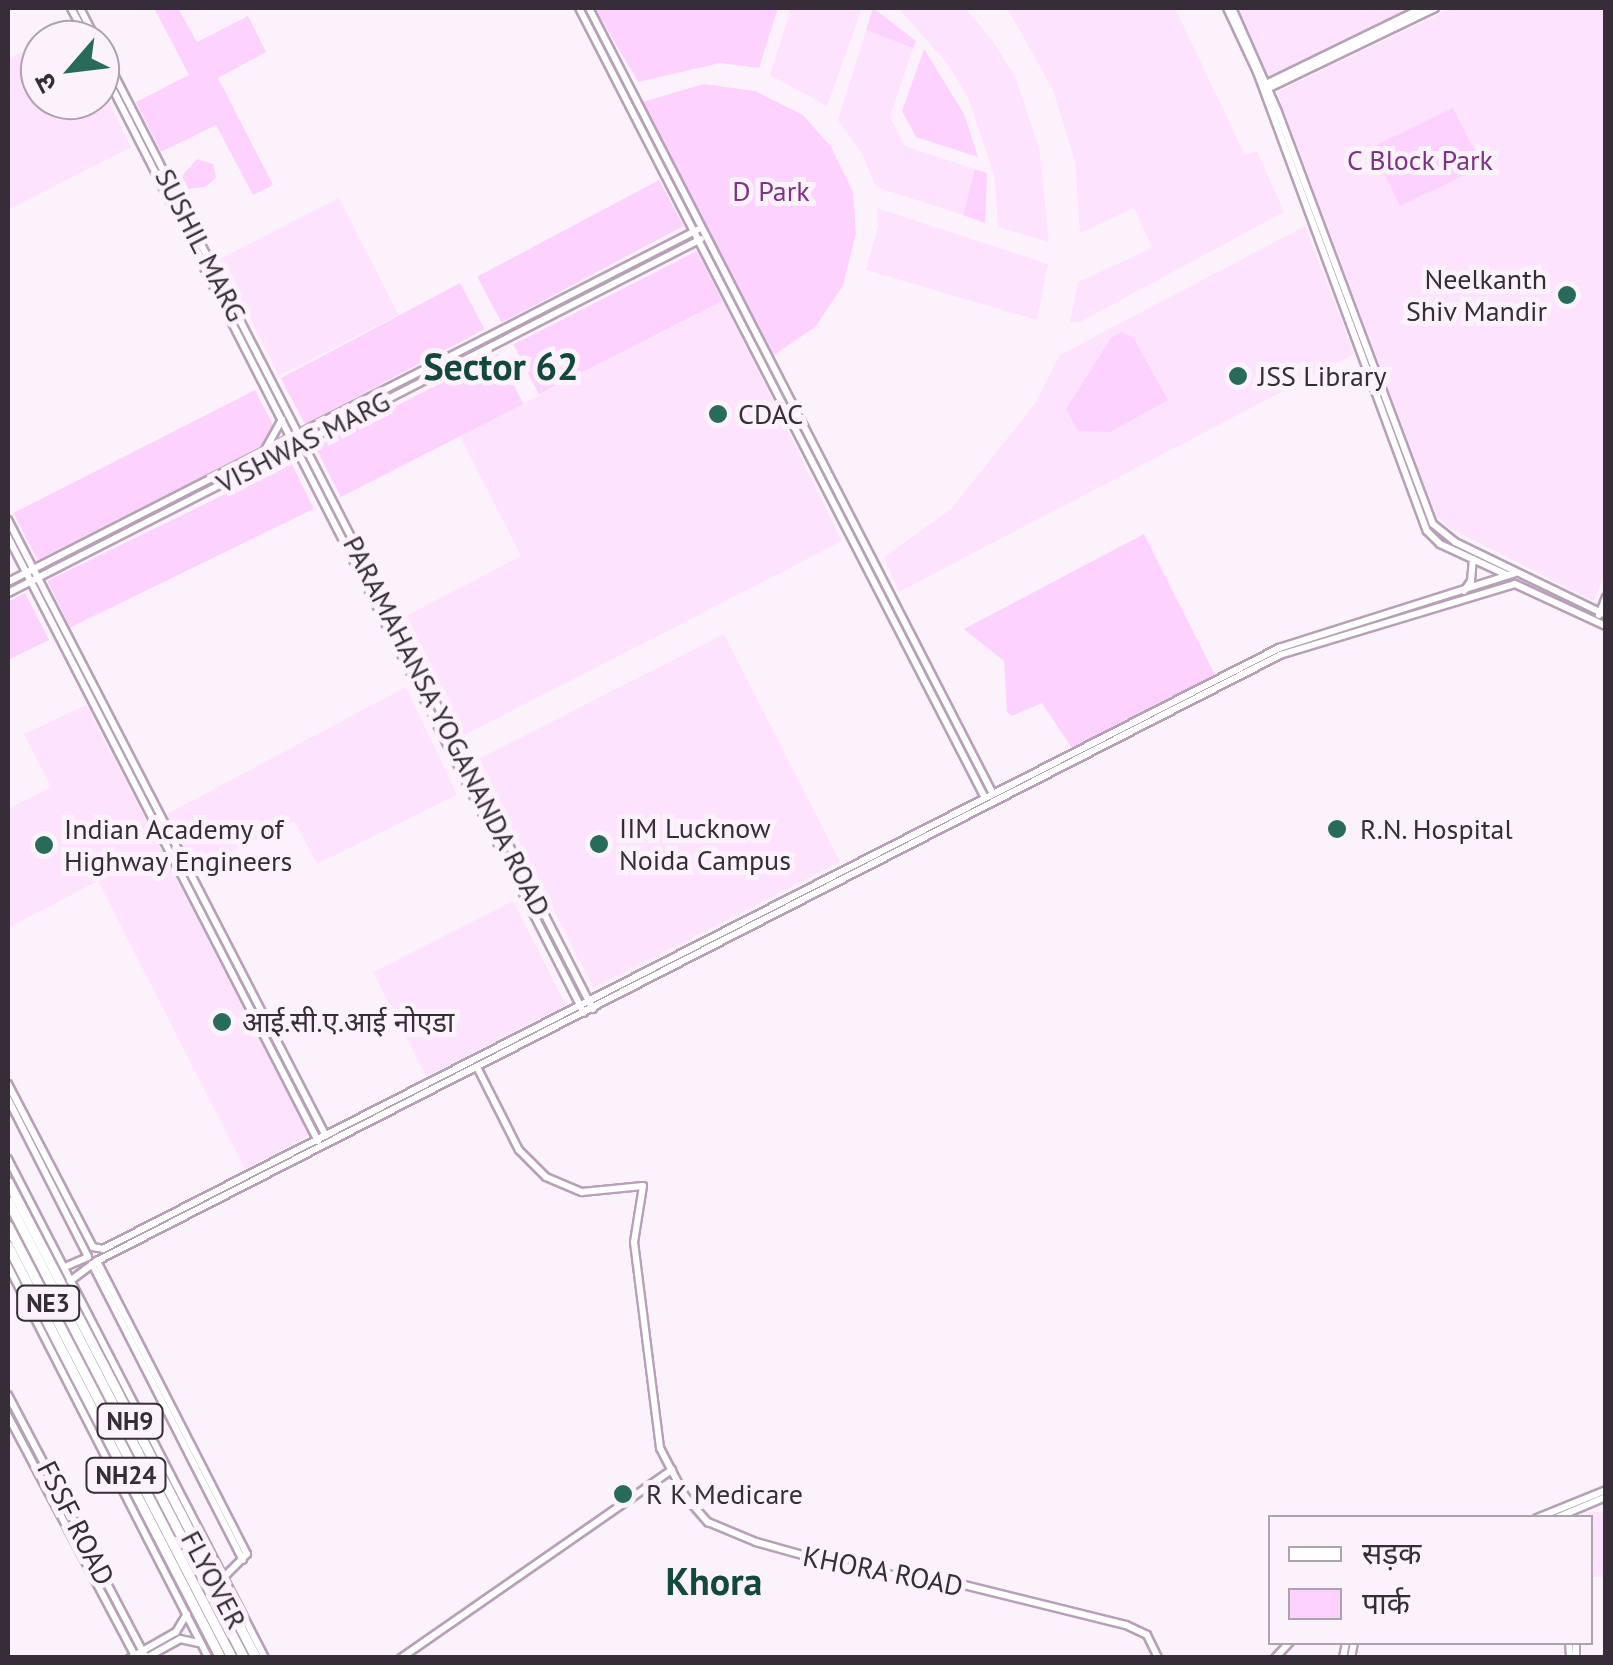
<!DOCTYPE html>
<meta charset="utf-8">
<style>
body{margin:0}
#map{position:relative;width:1613px;height:1665px;overflow:hidden;background:#fcf2fc;font-family:"PT Sans","Noto Sans Devanagari",sans-serif}
div>[style]{position:absolute}
.built>*{inset:0;background:#fde3fe;transform-origin:0 0}
.green>*{inset:0;background:#fdd2ff;transform-origin:0 0}
.roads{filter:drop-shadow(2px 0 #b8a0b9) drop-shadow(-2px 0 #b8a0b9) drop-shadow(0 2px #b8a0b9) drop-shadow(0 -2px #b8a0b9)}
.secondary>*{height:6px;margin:-3px;padding:0 3px;transform-origin:3px;border-radius:3px;background:#fff}
.highway>*{height:9px;margin:-4.5px;padding:0 4.5px;transform-origin:4.5px;border-radius:4.5px;background:#fff}
.dots>*{width:28px;height:28px;translate:-50% -50%;box-sizing:border-box;border:5px solid #fcf2fc;border-radius:50%}
span{translate:-50% -50%;white-space:nowrap;text-align:center;line-height:1.15;-webkit-text-stroke:10px #fcf2fc;paint-order:stroke}
.shield-label span{padding:2px 8px;background:#fcf2fc;border:2px solid;border-radius:8px;-webkit-text-stroke-width:0}
.shield-label{font-size:25px;color:#372d38;font-weight:700}
.park-label{font-size:28px;color:#7f3285}
.street-label{font-size:28px;color:#372d38}
.poi-label{font-size:28px;color:#372d38}
.right{translate:-100% -50%;text-align:right}
.left{translate:0 -50%;text-align:left}
.district-label{font-size:38px;color:#13493d;font-weight:700}
.frame{position:absolute;inset:0;border:10px solid #372d38;pointer-events:none}
.legend{position:absolute;left:1268px;top:1515px;width:325px;height:130px;box-sizing:border-box;background:#fcf2fc;border:2px solid #ada3ae;margin:0;padding:12px 18px;list-style:none;font-size:30px;color:#372d38}
.legend li{display:flex;align-items:center;gap:20px;height:50px}
.legend b{width:50px;border:2px solid #ada3ae}
.north{position:absolute;left:20px;top:20px;width:100px;height:100px;box-sizing:border-box;background:#fcf2fc;border:2px solid #ada3ae;border-radius:50%;rotate:242deg;font-size:28px;font-weight:700;line-height:40px;text-align:center;color:#372d38}
.north::after{content:'';display:block;margin:auto;width:35px;height:45px;background:#296b5b;clip-path:polygon(50% 0,100% 100%,50% 72%,0 100%)}
</style>
<div id="map">
<div class="built">
<div style="clip-path:polygon(791px 8px,862px 8px,827px 106px,770px 75px)"></div>
<div style="clip-path:polygon(898px 8px,965px 8px,992px 40px,1015px 76px,1039px 147px,1049px 242px,998px 227px,995px 178px,968px 98px,947px 63px)"></div>
<div style="clip-path:polygon(1007px 8px,1175px 8px,1245px 155px,1257px 151px,1284px 212px,1080px 322px,1070px 322px,1078px 282px,1152px 248px,1134px 208px,1080px 233px,1075px 161px,1053px 90px)"></div>
<div style="clip-path:polygon(1231px 8px,1429px 8px,1269px 88px)"></div>
<div style="clip-path:polygon(1452px 8px,1605px 8px,1606px 571px,1594px 601px,1448px 527px,1436px 515px,1277px 92px)"></div>
<div style="clip-path:polygon(866px 30px,913px 48px,890px 117px,905px 146px,975px 169px,963px 215px,876px 187px,861px 152px,838px 120px)"></div>
<div style="clip-path:polygon(40px 43px,40px 100px,100px 100px,100px 84px,131px 147px,8px 210px,8px 59px)"></div>
<div style="left:339px;top:198px;width:131px;height:134px;rotate:63deg"></div>
<div style="clip-path:polygon(877px 208px,1048px 264px,1037px 320px,866px 270px,878px 226px)"></div>
<div style="clip-path:polygon(1305px 226px,1354px 354px,899px 592px,884px 557px,951px 509px,1034px 405px,1060px 355px)"></div>
<div style="clip-path:polygon(723px 301px,842px 541px,463px 736px,404px 617px,521px 556px,460px 436px)"></div>
<div style="left:724px;top:634px;width:256px;height:277px;rotate:63deg"></div>
<div style="clip-path:polygon(406px 687px,457px 795px,317px 864px,294px 821px,193px 871px,165px 815px)"></div>
<div style="clip-path:polygon(86px 705px,309px 1135px,245px 1169px,98px 881px,8px 928px,8px 809px,51px 787px,24px 734px)"></div>
<div style="left:513px;top:901px;width:117px;height:157px;rotate:63deg"></div>
<div style="left:1605px;top:1512px;width:65px;height:16px;rotate:90deg"></div>
</div>
<div class="green">
<div style="clip-path:polygon(154px 8px,178px 8px,197px 42px,248px 16px,266px 52px,218px 78px,273px 185px,253px 195px,216px 125px,161px 152px,136px 102px,189px 75px)"></div>
<div style="clip-path:polygon(595px 8px,778px 8px,759px 68px,720px 63px,638px 82px)"></div>
<div style="clip-path:polygon(873px 8px,916px 41px,913px 48px,866px 30px)"></div>
<div style="clip-path:polygon(924px 49px,964px 114px,978px 157px,916px 137px,902px 111px)"></div>
<div style="clip-path:polygon(704px 84px,755px 91px,803px 115px,831px 147px,853px 192px,856px 233px,843px 286px,815px 327px,774px 355px,642px 102px)"></div>
<div style="clip-path:polygon(1453px 108px,1475px 152px,1460px 160px,1467px 174px,1400px 206px,1372px 147px)"></div>
<div style="clip-path:polygon(197px 159px,213px 164px,216px 178px,205px 187px,188px 189px,182px 176px)"></div>
<div style="clip-path:polygon(975px 169px,987px 173px,985px 223px,963px 215px)"></div>
<div style="left:659px;top:180px;width:52px;height:206px;rotate:62deg"></div>
<div style="left:697px;top:251px;width:56px;height:206px;rotate:63deg"></div>
<div style="left:460px;top:283px;width:52px;height:203px;rotate:62deg"></div>
<div style="clip-path:polygon(1122px 332px,1133px 337px,1168px 400px,1110px 432px,1078px 431px,1066px 409px,1111px 338px)"></div>
<div style="left:498px;top:354px;width:56px;height:205px;rotate:63deg"></div>
<div style="left:255px;top:390px;width:53px;height:271px;rotate:63deg"></div>
<div style="left:291px;top:462px;width:52px;height:271px;rotate:64deg"></div>
<div style="clip-path:polygon(1144px 534px,1215px 675px,1072px 748px,1042px 703px,1012px 716px,1007px 712px,1004px 661px,964px 629px)"></div>
<div style="clip-path:polygon(25px 593px,49px 640px,8px 660px,8px 602px)"></div>
</div>
<div class="roads">
<div class="secondary">
<div style="left:71px;top:8px;width:36px;rotate:62deg"></div>
<div style="left:80px;top:8px;width:36px;rotate:63deg"></div>
<div style="left:579px;top:8px;width:888px;rotate:62.8deg"></div>
<div style="left:589px;top:8px;width:884px;rotate:62.8deg"></div>
<div style="left:1227px;top:8px;width:71px;rotate:64.9deg"></div>
<div style="left:1257px;top:72px;width:489px;rotate:69.7deg"></div>
<div style="left:1427px;top:531px;width:18px;rotate:45deg"></div>
<div style="left:1440px;top:544px;width:74px;rotate:24.8deg"></div>
<div style="left:1232px;top:8px;width:114px;rotate:66.1deg"></div>
<div style="left:1278px;top:112px;width:440px;rotate:69.4deg"></div>
<div style="left:1433px;top:524px;width:28px;rotate:39deg"></div>
<div style="left:1455px;top:542px;width:168px;rotate:25.8deg"></div>
<div style="left:100px;top:47px;width:1081px;rotate:62.87deg"></div>
<div style="left:100px;top:64px;width:1065px;rotate:62.98deg"></div>
<div style="left:1264px;top:85px;width:176px;rotate:-26deg"></div>
<div style="left:1269px;top:88px;width:184px;rotate:-25.7deg"></div>
<div style="left:265px;top:450px;width:35px;rotate:-61deg"></div>
<div style="left:8px;top:520px;width:693px;rotate:62.7deg"></div>
<div style="left:8px;top:537px;width:679px;rotate:62.83deg"></div>
<div style="left:8px;top:582px;width:774px;rotate:-27.06deg"></div>
<div style="left:1464px;top:591px;width:12px;rotate:-55deg"></div>
<div style="left:1471px;top:581px;width:22px;rotate:-85deg"></div>
<div style="left:8px;top:593px;width:778px;rotate:-27.06deg"></div>
<div style="left:1599px;top:615px;width:19px;rotate:-69deg"></div>
<div style="left:477px;top:1067px;width:93px;rotate:63.2deg"></div>
<div style="left:519px;top:1150px;width:38px;rotate:45deg"></div>
<div style="left:546px;top:1177px;width:39px;rotate:23deg"></div>
<div style="left:582px;top:1192px;width:61px;rotate:-5.6deg"></div>
<div style="left:643px;top:1186px;width:57px;rotate:99.1deg"></div>
<div style="left:634px;top:1242px;width:208px;rotate:82.8deg"></div>
<div style="left:660px;top:1448px;width:54px;rotate:62.5deg"></div>
<div style="left:685px;top:1496px;width:35px;rotate:49deg"></div>
<div style="left:708px;top:1522px;width:52px;rotate:22.6deg"></div>
<div style="left:756px;top:1542px;width:108px;rotate:15.6deg"></div>
<div style="left:860px;top:1571px;width:93px;rotate:6.8deg"></div>
<div style="left:952px;top:1582px;width:179px;rotate:13.9deg"></div>
<div style="left:1126px;top:1625px;width:23px;rotate:25deg"></div>
<div style="left:1147px;top:1635px;width:25px;rotate:64deg"></div>
<div style="left:8px;top:1084px;width:184px;rotate:62.5deg"></div>
<div style="left:93px;top:1247px;width:10px;rotate:11deg"></div>
<div style="left:103px;top:1249px;width:1321px;rotate:-27.07deg"></div>
<div style="left:1279px;top:648px;width:248px;rotate:-17.6deg"></div>
<div style="left:8px;top:1099px;width:177px;rotate:63.1deg"></div>
<div style="left:88px;top:1257px;width:26px;rotate:157deg"></div>
<div style="left:8px;top:1159px;width:561px;rotate:62.75deg"></div>
<div style="left:97px;top:1261px;width:329px;rotate:62.9deg"></div>
<div style="left:247px;top:1554px;width:33px;rotate:135deg"></div>
<div style="left:92px;top:1264px;width:332px;rotate:63deg"></div>
<div style="left:8px;top:1266px;width:441px;rotate:62.9deg"></div>
<div style="left:70px;top:1281px;width:34px;rotate:-37deg"></div>
<div style="left:97px;top:1261px;width:1329px;rotate:-27.12deg"></div>
<div style="left:1280px;top:655px;width:245px;rotate:-16.8deg"></div>
<div style="left:1515px;top:584px;width:100px;rotate:24.8deg"></div>
<div style="left:8px;top:1395px;width:297px;rotate:62.3deg"></div>
<div style="left:8px;top:1416px;width:274px;rotate:62.1deg"></div>
<div style="left:1537px;top:1518px;width:74px;rotate:-22.1deg"></div>
<div style="left:1556px;top:1518px;width:54px;rotate:-22.8deg"></div>
<div style="left:1569px;top:1642px;width:16px;rotate:86deg"></div>
<div style="left:1576px;top:1642px;width:16px;rotate:90deg"></div>
<div style="left:130px;top:1658px;width:53px;rotate:-29.5deg"></div>
<div style="left:176px;top:1632px;width:21px;rotate:-59deg"></div>
<div style="left:146px;top:1658px;width:39px;rotate:-29deg"></div>
<div style="left:180px;top:1639px;width:19px;rotate:12deg"></div>
<div style="left:401px;top:1658px;width:330px;rotate:-34.8deg"></div>
<div style="left:1275px;top:1658px;width:22px;rotate:-47deg"></div>
<div style="left:1343px;top:1658px;width:16px;rotate:-79deg"></div>
<div style="left:1351px;top:1658px;width:16px;rotate:-79deg"></div>
</div>
<div class="highway">
<div style="left:8px;top:1182px;width:537px;rotate:62.48deg"></div>
<div style="left:8px;top:1201px;width:514px;rotate:62.69deg"></div>
<div style="left:8px;top:1226px;width:487px;rotate:62.6deg"></div>
<div style="left:8px;top:1246px;width:464px;rotate:62.7deg"></div>
</div>
</div>
<div class="dots">
<div style="left:1567px;top:295px;background:#296b5b"></div>
<div style="left:1238px;top:376px;background:#296b5b"></div>
<div style="left:718px;top:414px;background:#296b5b"></div>
<div style="left:1337px;top:829px;background:#296b5b"></div>
<div style="left:599px;top:844px;background:#296b5b"></div>
<div style="left:44px;top:845px;background:#296b5b"></div>
<div style="left:222px;top:1022px;background:#296b5b"></div>
<div style="left:623px;top:1494px;background:#296b5b"></div>
</div>
<div class="shield-label">
<span style="left:48px;top:1303px">NE3</span>
<span style="left:130px;top:1421px">NH9</span>
<span style="left:126px;top:1475px">NH24</span>
</div>
<div class="park-label">
<span style="left:1420px;top:160px">C Block Park</span>
<span style="left:771px;top:191px">D Park</span>
</div>
<div class="street-label">
<span style="left:201px;top:245px;rotate:63deg">SUSHIL MARG</span>
<span style="left:303px;top:442px;rotate:-27deg">VISHWAS MARG</span>
<span style="left:447px;top:726px;rotate:63deg">PARAMAHANSA YOGANANDA ROAD</span>
<span style="left:76px;top:1523px;rotate:63deg">FSSF ROAD</span>
<span style="left:883px;top:1571px;rotate:11deg">KHORA ROAD</span>
<span style="left:214px;top:1580px;rotate:62deg">FLYOVER</span>
</div>
<div class="poi-label">
<span class="right" style="left:1547px;top:295px">Neelkanth<br>Shiv Mandir</span>
<span class="left" style="left:1258px;top:376px">JSS Library</span>
<span class="left" style="left:738px;top:414px">CDAC</span>
<span class="left" style="left:619px;top:844px">IIM Lucknow<br>Noida Campus</span>
<span class="left" style="left:64px;top:845px">Indian Academy of<br>Highway Engineers</span>
<span class="left" style="left:1360px;top:829px">R.N. Hospital</span>
<span class="left" style="left:242px;top:1022px">आई.सी.ए.आई नोएडा</span>
<span class="left" style="left:646px;top:1494px">R K Medicare</span>
</div>
<div class="district-label">
<span style="left:501px;top:366px">Sector 62</span>
<span style="left:714px;top:1581px">Khora</span>
</div>
<div class="frame"></div>
<ul class="legend">
<li><b style="height:12px;background:#fff"></b>सड़क</li>
<li><b style="height:28px;background:#fdd2ff"></b>पार्क</li>
</ul>
<div class="north">उ</div>
</div>
